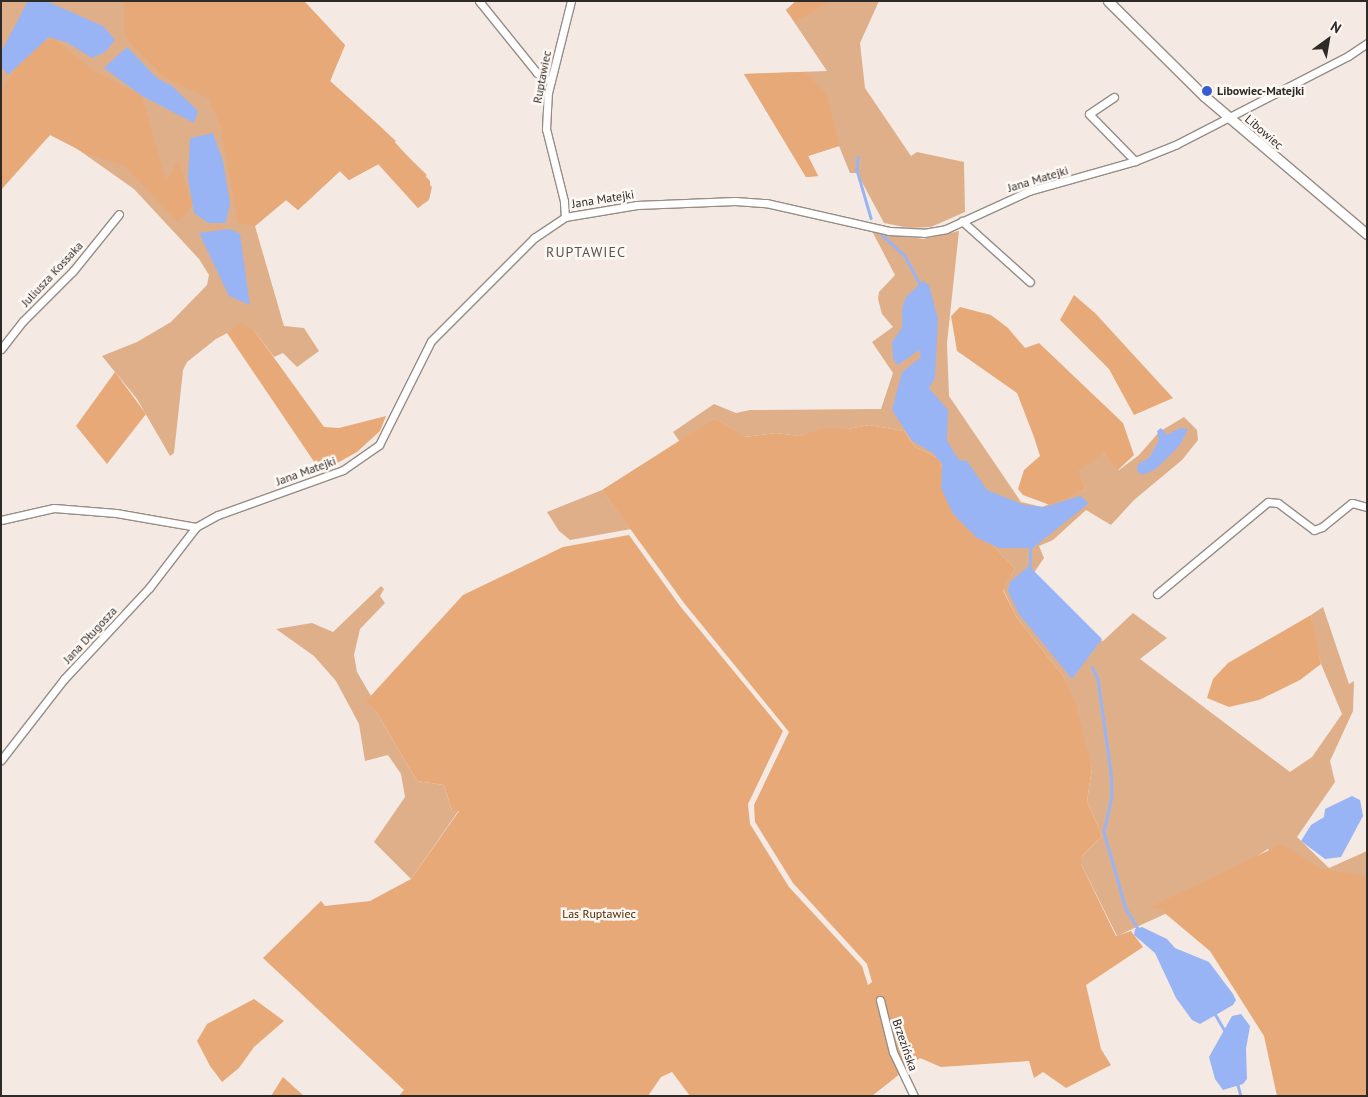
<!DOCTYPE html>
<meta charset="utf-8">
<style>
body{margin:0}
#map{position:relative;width:1368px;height:1097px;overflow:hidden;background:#f4eae3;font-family:"PT Sans",sans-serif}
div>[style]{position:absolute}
.green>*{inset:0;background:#dfaf8a}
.forest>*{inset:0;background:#e8a978}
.water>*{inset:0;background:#98b4f5}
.stream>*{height:2.5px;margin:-1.25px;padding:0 1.25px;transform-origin:1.25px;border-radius:1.25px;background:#98b4f5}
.roads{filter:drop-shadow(1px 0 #968d87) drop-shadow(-1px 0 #968d87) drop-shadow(0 1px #968d87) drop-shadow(0 -1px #968d87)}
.minor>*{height:7px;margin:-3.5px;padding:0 3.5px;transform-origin:3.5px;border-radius:3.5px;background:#fff}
.tertiary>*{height:9px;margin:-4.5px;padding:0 4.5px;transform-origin:4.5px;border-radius:4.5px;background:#fff}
.dots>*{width:14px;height:14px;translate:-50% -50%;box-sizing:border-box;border:2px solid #fef8f4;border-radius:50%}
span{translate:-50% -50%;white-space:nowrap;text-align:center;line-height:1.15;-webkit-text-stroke:5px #fef8f4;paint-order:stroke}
.street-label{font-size:12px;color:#2d2a27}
.poi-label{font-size:12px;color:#2d2a27;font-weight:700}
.left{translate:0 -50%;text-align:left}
.park-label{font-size:12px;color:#512900}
.neighbourhood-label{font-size:14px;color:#5b534d;letter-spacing:1px}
.frame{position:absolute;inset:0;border:2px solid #2d2a27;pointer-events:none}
.north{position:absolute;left:1303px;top:15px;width:50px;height:50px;-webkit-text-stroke:4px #fef8f4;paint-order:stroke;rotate:32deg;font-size:14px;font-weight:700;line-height:20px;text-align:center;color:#2d2a27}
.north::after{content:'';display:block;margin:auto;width:18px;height:22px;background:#2d2a27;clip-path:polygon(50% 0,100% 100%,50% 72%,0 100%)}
</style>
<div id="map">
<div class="green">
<div style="clip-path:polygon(1px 1px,304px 1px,345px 45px,330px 81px,396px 141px,394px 143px,427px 175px,423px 178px,432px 187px,429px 200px,418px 208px,379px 164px,349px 180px,340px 171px,298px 210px,286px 200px,255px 226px,284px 326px,304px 328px,319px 351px,297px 367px,283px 353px,274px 357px,254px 330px,231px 331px,216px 339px,187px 362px,183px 370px,174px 453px,170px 456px,137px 399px,102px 356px,137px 342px,171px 322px,207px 285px,209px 275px,199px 259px,134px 189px,56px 134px,50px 135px,1px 186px)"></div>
<div style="clip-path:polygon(796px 1px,879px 1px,860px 43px,865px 88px,911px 156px,917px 152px,964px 162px,965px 212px,931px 227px,910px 228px,884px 223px,857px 173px,850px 173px,839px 146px,808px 156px,818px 176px,806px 177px,744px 74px,827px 71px,786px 10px)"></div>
<div style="clip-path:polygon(872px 231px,923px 239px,959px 231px,947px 343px,949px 396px,1021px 502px,1042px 507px,1086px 489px,1077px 471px,1094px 457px,1104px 453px,1119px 470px,1139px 455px,1159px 432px,1184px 417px,1197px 430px,1198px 440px,1182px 460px,1134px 500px,1111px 525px,1086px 510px,1053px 540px,1039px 546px,1044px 558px,1033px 574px,1095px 638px,1103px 641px,1133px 613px,1167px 638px,1140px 659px,1290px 772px,1312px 757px,1342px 714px,1321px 664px,1313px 630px,1311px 615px,1323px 607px,1349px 684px,1354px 681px,1353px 711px,1330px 761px,1335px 782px,1297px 837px,1329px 868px,1367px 851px,1367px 936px,1268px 849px,1176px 909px,1117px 936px,1081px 864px,1081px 857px,1102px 836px,1087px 801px,1092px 768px,1064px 677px,1017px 618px,1003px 589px,1015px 568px,958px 510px,938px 458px,915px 447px,904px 431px,869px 425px,848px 429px,824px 429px,799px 436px,776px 433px,744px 437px,715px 418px,680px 442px,673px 432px,714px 404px,736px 413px,750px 410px,881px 409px,893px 373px,872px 342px,893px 327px,882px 314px,878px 299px,879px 292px,895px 275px)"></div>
<div style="clip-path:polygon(602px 490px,631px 529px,570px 540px,559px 531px,547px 512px)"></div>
<div style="clip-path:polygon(381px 586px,384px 589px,380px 596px,385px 603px,360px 629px,354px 655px,357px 672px,371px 696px,367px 701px,377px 713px,417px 781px,444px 785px,452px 811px,459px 810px,411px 879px,374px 842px,405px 797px,401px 774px,388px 755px,365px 761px,359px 724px,336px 681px,314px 656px,276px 629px,312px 623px,333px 632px)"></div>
</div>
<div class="forest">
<div style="clip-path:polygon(124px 1px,304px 1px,345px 45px,330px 81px,382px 128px,430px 181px,430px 196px,418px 208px,378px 164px,349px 180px,340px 171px,298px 210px,286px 200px,255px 226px,238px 223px,220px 124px,208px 98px,165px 78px,128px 41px,124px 30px)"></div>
<div style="clip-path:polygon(796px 1px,830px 1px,795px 22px,786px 10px)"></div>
<div style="clip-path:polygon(55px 39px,94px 71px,142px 96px,166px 181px,178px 160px,193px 205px,178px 222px,125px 166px,85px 153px,50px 135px,1px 190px,1px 91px,16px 67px,43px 42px)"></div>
<div style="clip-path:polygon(805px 72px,827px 95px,839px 146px,808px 156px,818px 176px,806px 177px,744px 74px)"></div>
<div style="clip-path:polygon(1074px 295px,1095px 313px,1173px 398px,1134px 415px,1109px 369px,1060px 320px)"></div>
<div style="clip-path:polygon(960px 307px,991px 315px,1008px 328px,1025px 348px,1039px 343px,1123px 423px,1134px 455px,1118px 470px,1104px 453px,1078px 471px,1086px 489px,1050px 505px,1023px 495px,1018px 489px,1024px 470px,1040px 456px,1034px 437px,1017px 393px,957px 351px,951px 316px)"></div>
<div style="clip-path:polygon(240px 323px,254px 330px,324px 427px,339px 428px,386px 416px,380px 431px,357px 452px,321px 472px,227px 333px)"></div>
<div style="clip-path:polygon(115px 372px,146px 414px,107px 464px,76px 426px)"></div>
<div style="clip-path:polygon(715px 418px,745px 437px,776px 433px,799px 436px,824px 428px,848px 429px,869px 425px,904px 431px,915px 447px,938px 458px,958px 510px,1015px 568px,1003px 590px,1017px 618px,1064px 677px,1076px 705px,1092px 768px,1087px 801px,1102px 836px,1081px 857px,1081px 864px,1116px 936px,1131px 931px,1143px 947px,1086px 985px,1101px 1049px,1111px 1065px,1066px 1088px,1043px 1072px,1034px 1078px,1029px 1061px,941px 1067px,920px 1058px,872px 1096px,690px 1096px,672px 1072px,661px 1077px,648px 1096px,399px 1096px,404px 1090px,263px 958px,321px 901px,325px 906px,370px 901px,411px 879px,459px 811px,452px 811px,444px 785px,417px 781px,377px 713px,366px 701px,463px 595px,563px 547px,629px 535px,680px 606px,783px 731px,748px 804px,750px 824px,789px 887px,862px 966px,868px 985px,872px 982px,867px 964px,793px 883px,755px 822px,754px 805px,789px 732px,684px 603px,602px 490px)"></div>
<div style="clip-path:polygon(1311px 615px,1321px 664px,1300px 680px,1259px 700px,1229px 707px,1207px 698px,1213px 679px,1228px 663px)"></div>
<div style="clip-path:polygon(1282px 844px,1319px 868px,1367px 876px,1367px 1096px,1277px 1096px,1264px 1036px,1210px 951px,1161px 910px,1150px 907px)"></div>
<div style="clip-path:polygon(254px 999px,284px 1021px,254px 1047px,239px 1068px,222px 1082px,210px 1066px,197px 1041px,207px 1024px)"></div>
<div style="clip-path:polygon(283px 1077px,295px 1088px,304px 1096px,271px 1096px)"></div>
</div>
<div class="water">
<div style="clip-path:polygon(28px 1px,46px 1px,103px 26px,115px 40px,105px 52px,92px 58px,68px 43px,49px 37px,8px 75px,1px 66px,1px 52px)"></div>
<div style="clip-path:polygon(127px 47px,157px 78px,172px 86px,198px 111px,194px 123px,142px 96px,104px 68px)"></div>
<div style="clip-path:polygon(213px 133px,223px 161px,230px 203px,226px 223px,208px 223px,194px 213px,188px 179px,190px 138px)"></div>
<div style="clip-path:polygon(230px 229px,240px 234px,250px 305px,229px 296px,199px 233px)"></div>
<div style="clip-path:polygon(923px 281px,929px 285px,938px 319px,935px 378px,929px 388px,948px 410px,947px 441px,959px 460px,967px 461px,987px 490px,1024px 505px,1045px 507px,1080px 496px,1089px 503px,1033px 548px,999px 548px,977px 538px,953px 514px,941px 488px,942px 464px,933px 453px,912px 441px,892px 410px,902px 372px,921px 357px,919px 350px,898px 365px,893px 359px,892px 342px,902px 328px,902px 308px,906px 297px)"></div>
<div style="clip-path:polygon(1161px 428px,1167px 435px,1180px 428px,1188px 429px,1180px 445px,1156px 469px,1142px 475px,1137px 471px,1138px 464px,1149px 458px,1159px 440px,1157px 431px)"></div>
<div style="clip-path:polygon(1029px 566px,1102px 639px,1072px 679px,1019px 614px,1008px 591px,1010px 582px)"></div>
<div style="clip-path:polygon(1352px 796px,1360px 800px,1363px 816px,1341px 857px,1325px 859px,1301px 841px,1311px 825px,1324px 817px,1325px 809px)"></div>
<div style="clip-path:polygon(1142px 927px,1167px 939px,1175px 948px,1209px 962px,1233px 994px,1236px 1000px,1233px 1005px,1200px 1024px,1192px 1020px,1176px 998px,1155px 953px,1134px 935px,1135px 929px)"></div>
<div style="clip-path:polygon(1241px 1014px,1250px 1026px,1246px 1049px,1247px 1079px,1243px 1084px,1223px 1090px,1215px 1079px,1209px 1057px,1232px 1016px)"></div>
</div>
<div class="stream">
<div style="left:858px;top:157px;width:13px;rotate:94deg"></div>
<div style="left:857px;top:170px;width:50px;rotate:73.7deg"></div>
<div style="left:882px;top:235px;width:31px;rotate:42deg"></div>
<div style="left:905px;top:256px;width:32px;rotate:62deg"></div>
<div style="left:1030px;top:568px;width:22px;rotate:-90deg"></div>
<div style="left:1092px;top:667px;width:13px;rotate:63deg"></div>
<div style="left:1098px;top:679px;width:95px;rotate:82.1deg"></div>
<div style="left:1111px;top:773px;width:24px;rotate:88deg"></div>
<div style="left:1112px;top:797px;width:36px;rotate:103deg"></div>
<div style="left:1104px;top:832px;width:80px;rotate:74.1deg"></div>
<div style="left:1126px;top:909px;width:22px;rotate:58deg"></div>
<div style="left:1214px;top:1012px;width:22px;rotate:60deg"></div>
<div style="left:1238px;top:1085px;width:11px;rotate:75deg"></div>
</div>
<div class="roads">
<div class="minor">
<div style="left:479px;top:1px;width:92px;rotate:51.1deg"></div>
<div style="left:537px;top:73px;width:16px;rotate:30deg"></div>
<div style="left:1114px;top:97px;width:30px;rotate:146deg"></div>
<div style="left:1089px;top:114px;width:66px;rotate:45.6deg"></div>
<div style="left:565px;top:217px;width:16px;rotate:-94deg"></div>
<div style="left:564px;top:201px;width:74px;rotate:-104deg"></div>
<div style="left:546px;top:129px;width:36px;rotate:-87deg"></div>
<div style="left:548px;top:93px;width:95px;rotate:-76deg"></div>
<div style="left:962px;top:221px;width:91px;rotate:41.9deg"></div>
<div style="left:1px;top:349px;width:36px;rotate:-52deg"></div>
<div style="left:23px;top:321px;width:71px;rotate:-45deg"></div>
<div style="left:73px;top:271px;width:73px;rotate:-51.1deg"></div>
<div style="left:1px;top:520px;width:54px;rotate:-12.8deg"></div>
<div style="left:54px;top:508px;width:62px;rotate:4.6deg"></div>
<div style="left:116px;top:513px;width:81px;rotate:9.9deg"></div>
<div style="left:196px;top:527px;width:25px;rotate:-29deg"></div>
<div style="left:218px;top:515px;width:133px;rotate:-19.8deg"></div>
<div style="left:343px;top:470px;width:44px;rotate:-34.8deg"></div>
<div style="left:379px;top:445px;width:116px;rotate:-63.4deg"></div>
<div style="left:431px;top:341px;width:146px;rotate:-45deg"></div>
<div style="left:534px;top:238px;width:37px;rotate:-34deg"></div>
<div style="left:565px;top:217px;width:73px;rotate:-9.5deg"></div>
<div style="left:637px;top:205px;width:98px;rotate:-2.3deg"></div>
<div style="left:735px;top:201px;width:31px;rotate:4deg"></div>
<div style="left:766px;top:203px;width:126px;rotate:12.8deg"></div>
<div style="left:889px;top:231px;width:35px;rotate:3deg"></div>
<div style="left:924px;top:233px;width:22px;rotate:-10deg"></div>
<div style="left:946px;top:229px;width:91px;rotate:-24.6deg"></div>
<div style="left:1029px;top:191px;width:110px;rotate:-15.8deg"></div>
<div style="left:1135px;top:161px;width:45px;rotate:-22deg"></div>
<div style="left:1177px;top:144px;width:192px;rotate:-27.2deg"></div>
<div style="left:1348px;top:56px;width:23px;rotate:-34deg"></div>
<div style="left:1157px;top:594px;width:144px;rotate:-39.7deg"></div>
<div style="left:1268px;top:502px;width:10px;rotate:6deg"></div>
<div style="left:1278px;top:503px;width:45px;rotate:36.9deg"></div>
<div style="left:1314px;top:530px;width:9px;rotate:-21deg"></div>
<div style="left:1322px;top:527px;width:38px;rotate:-39deg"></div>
<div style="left:1352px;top:503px;width:16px;rotate:15deg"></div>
<div style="left:1px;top:760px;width:103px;rotate:-52.1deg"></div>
<div style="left:64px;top:679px;width:125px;rotate:-47deg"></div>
<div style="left:149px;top:588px;width:77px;rotate:-52.4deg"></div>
<div style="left:880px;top:1000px;width:54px;rotate:76deg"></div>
<div style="left:893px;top:1052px;width:49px;rotate:64.5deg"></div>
</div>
<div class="tertiary">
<div style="left:1108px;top:1px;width:135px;rotate:44.7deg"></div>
<div style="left:1204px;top:96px;width:214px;rotate:40.3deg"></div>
</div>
</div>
<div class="dots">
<div style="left:1207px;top:91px;background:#375ccd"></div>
</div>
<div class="street-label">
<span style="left:542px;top:77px;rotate:-79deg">Ruptawiec</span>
<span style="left:1264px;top:132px;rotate:41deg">Libowiec</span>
<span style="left:1038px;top:179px;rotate:-17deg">Jana Matejki</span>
<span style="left:603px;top:199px;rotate:-9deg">Jana Matejki</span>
<span style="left:52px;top:274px;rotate:-47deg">Juliusza Kossaka</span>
<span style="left:306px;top:471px;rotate:-20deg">Jana Matejki</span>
<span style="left:90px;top:635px;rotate:-47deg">Jana Długosza</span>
<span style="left:905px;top:1045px;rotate:71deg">Brzezińska</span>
</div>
<div class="poi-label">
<span class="left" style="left:1217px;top:91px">Libowiec-Matejki</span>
</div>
<div class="park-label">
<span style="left:599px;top:914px">Las Ruptawiec</span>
</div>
<div class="neighbourhood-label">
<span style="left:586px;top:252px">RUPTAWIEC</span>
</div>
<div class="frame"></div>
<div class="north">N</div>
</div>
